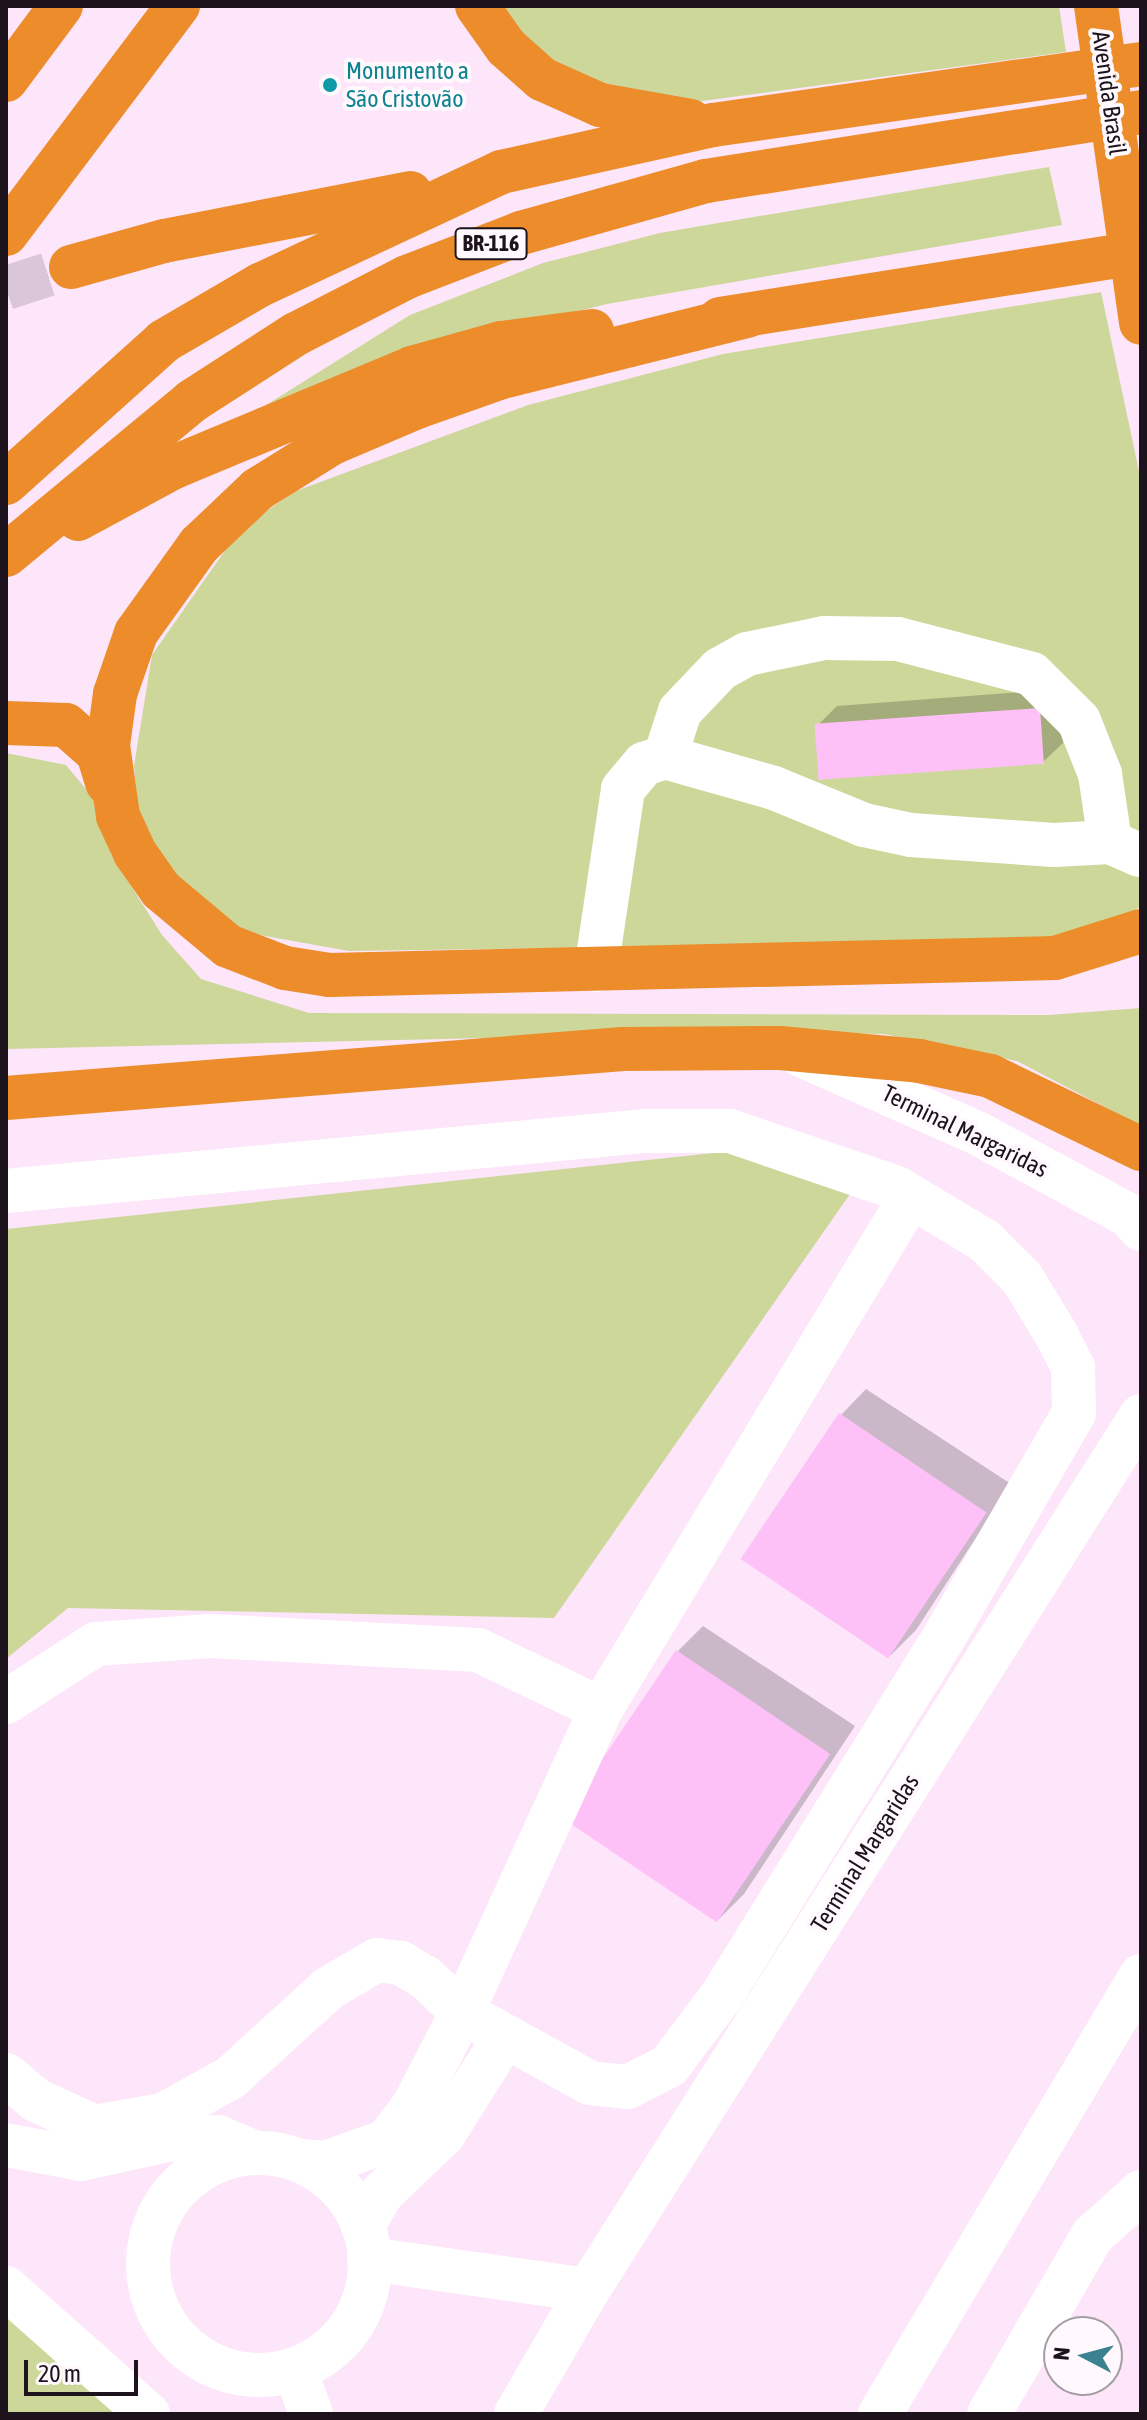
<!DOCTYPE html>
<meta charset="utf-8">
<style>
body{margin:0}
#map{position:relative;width:1147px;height:2420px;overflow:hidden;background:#fde5fa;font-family:"Asap Condensed",sans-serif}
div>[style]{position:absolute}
.green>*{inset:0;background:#cdd79a}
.shadow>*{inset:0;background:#0003}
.building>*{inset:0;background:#fdc1f8;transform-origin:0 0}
.highway-tunnel>*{height:44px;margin-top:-22px;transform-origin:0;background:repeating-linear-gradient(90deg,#dbc6d9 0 44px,transparent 0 66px)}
.minor>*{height:44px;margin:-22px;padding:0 22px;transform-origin:22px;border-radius:22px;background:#fff}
.minor>.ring{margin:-22px;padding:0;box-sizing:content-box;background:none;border:44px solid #fff;border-radius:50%}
.highway>*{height:44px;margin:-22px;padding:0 22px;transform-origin:22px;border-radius:22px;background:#ec8c2b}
.dots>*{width:22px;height:22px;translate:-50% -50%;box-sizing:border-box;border:4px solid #fff9fe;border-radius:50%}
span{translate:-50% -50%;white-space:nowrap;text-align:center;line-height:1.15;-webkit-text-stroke:8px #fff9fe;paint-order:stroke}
.shield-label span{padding:2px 6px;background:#fff9fe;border:2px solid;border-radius:6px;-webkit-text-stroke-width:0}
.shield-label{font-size:22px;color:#1d131d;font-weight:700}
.culture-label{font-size:24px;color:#0d838f}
.left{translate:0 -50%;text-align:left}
.street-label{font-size:24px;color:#1d131d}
.frame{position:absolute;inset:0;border:8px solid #1d131d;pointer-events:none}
.north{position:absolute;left:1043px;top:2316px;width:80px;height:80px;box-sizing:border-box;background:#fff9fe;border:2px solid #a59da4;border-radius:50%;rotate:276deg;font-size:22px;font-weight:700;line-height:32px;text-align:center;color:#1d131d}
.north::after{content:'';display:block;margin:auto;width:28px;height:36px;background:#3c818f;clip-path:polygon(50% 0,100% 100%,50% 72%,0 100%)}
.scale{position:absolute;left:24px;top:2360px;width:114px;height:36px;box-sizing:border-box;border:4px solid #1d131d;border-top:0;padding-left:10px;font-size:24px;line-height:28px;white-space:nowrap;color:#1d131d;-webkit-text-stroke:6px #fff9fe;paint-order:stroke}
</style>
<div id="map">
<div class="green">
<div style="clip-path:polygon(498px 6px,1059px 6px,1066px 52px,680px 104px,547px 70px)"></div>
<div style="clip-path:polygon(1049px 167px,1062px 225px,607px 304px,433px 348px,263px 407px,410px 315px,543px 263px,660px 233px)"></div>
<div style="clip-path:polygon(1101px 292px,1141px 481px,1141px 906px,1112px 925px,1075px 941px,349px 951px,248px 933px,187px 890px,158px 857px,138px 809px,134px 766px,152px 655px,240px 529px,296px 491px,528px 405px,723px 354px)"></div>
<div style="clip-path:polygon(6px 753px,66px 765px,95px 800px,111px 854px,162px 935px,201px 979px,309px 1013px,1049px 1015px,1141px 1008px,1141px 1126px,1017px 1061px,884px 1034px,754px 1032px,6px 1049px)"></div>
<div style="clip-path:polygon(732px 1151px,850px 1194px,554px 1618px,68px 1608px,6px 1659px,6px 1229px)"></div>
<div style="clip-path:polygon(6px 2275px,164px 2414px,6px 2414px)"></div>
</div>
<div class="shadow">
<div style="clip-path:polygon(1059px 689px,1063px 743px,1043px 762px,817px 726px,837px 706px)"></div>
<div style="clip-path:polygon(866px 1389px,1011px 1484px,916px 1630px,891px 1655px,841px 1415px)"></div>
<div style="clip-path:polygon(703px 1626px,855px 1726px,744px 1894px,719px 1919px,678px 1651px)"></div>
</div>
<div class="building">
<div style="left:1040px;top:708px;width:56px;height:226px;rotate:86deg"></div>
<div style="left:839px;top:1413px;width:178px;height:176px;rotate:34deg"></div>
<div style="left:676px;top:1650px;width:186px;height:203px;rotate:34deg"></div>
</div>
<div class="highway-tunnel">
<div style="left:6px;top:288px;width:68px;rotate:-17.9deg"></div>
</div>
<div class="minor">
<div style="left:665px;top:757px;width:48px;rotate:-71.9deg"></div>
<div style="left:680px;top:711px;width:58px;rotate:-46.4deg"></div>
<div style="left:720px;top:669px;width:31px;rotate:-29deg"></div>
<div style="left:747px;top:654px;width:79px;rotate:-11.7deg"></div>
<div style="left:824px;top:638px;width:74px;rotate:0.8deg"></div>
<div style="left:898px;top:639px;width:138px;rotate:14.6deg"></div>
<div style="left:1032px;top:674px;width:66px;rotate:45deg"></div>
<div style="left:1079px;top:721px;width:57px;rotate:68.4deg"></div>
<div style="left:1100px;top:774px;width:69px;rotate:81.6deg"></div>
<div style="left:596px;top:970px;width:183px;rotate:-81.5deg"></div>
<div style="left:623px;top:789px;width:33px;rotate:-50deg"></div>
<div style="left:644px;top:764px;width:22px;rotate:-18deg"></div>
<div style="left:665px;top:757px;width:113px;rotate:15.9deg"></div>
<div style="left:774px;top:788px;width:97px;rotate:22.3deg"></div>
<div style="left:864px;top:825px;width:48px;rotate:12deg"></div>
<div style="left:911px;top:835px;width:143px;rotate:4deg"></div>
<div style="left:1054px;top:845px;width:56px;rotate:-3.1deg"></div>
<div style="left:1110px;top:842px;width:32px;rotate:24deg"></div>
<div style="left:801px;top:1055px;width:195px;rotate:23.9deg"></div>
<div style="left:979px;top:1134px;width:172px;rotate:28.5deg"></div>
<div style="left:1130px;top:1216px;width:17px;rotate:50deg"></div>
<div style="left:6px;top:1191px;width:643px;rotate:-5.36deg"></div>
<div style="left:646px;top:1131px;width:84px"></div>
<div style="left:730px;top:1131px;width:176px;rotate:18.8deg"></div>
<div style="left:897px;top:1188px;width:103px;rotate:31.1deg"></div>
<div style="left:985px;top:1241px;width:52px;rotate:45deg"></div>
<div style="left:1022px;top:1278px;width:66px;rotate:58.7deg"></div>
<div style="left:1056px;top:1334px;width:38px;rotate:63deg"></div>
<div style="left:1073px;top:1368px;width:45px;rotate:88.7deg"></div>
<div style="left:1074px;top:1413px;width:255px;rotate:120.1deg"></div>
<div style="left:946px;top:1634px;width:428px;rotate:121.8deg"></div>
<div style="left:720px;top:1998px;width:85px;rotate:126.9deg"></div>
<div style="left:669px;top:2066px;width:46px;rotate:152.9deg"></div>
<div style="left:628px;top:2087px;width:38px;rotate:-174deg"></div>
<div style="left:590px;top:2083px;width:146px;rotate:-151deg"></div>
<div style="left:462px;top:2012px;width:50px;rotate:-136.6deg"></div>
<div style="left:426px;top:1978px;width:29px;rotate:-149deg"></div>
<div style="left:401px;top:1963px;width:24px;rotate:-173deg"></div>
<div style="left:377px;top:1960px;width:56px;rotate:149.7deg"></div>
<div style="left:329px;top:1988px;width:134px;rotate:137.7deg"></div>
<div style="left:230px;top:2078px;width:77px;rotate:151.1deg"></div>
<div style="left:163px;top:2115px;width:69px;rotate:170deg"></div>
<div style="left:95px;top:2127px;width:65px;rotate:-155.4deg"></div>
<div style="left:36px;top:2100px;width:39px;rotate:-140deg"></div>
<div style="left:6px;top:1702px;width:107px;rotate:-32.8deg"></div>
<div style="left:96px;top:1644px;width:115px;rotate:-4deg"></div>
<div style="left:211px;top:1636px;width:267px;rotate:3deg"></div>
<div style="left:478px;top:1650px;width:136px;rotate:25.6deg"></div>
<div style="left:601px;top:1709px;width:333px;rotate:114.6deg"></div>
<div style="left:462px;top:2012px;width:105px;rotate:117.3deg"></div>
<div style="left:414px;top:2105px;width:45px;rotate:126.9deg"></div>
<div style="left:387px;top:2141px;width:66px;rotate:160.5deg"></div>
<div style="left:325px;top:2163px;width:23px;rotate:-175deg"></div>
<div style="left:601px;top:1709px;width:597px;rotate:-58.84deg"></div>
<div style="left:6px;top:2145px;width:76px;rotate:10.6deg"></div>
<div style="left:81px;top:2159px;width:98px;rotate:-12.3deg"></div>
<div style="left:177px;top:2138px;width:41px;rotate:-1.4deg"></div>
<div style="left:218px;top:2137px;width:39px;rotate:23deg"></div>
<div class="ring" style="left:148px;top:2153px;width:178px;height:178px"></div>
<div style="left:363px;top:2226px;width:38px;rotate:-60deg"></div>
<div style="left:382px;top:2193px;width:84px;rotate:-43.6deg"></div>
<div style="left:443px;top:2135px;width:115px;rotate:-57.8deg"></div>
<div style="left:369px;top:2259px;width:221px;rotate:8.1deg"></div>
<div style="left:6px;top:2288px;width:190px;rotate:41.6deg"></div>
<div style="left:295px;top:2370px;width:47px;rotate:70deg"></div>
<div style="left:516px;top:2414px;width:143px;rotate:-59.9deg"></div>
<div style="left:588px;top:2290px;width:1034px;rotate:-57.68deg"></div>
<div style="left:880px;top:2414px;width:510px;rotate:-59.21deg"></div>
<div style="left:989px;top:2414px;width:206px;rotate:-59.9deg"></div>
<div style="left:1092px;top:2236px;width:66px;rotate:-41.9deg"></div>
</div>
<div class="highway">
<div style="left:477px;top:6px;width:50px;rotate:54.7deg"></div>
<div style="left:506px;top:47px;width:48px;rotate:41.6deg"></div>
<div style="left:542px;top:79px;width:64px;rotate:24.1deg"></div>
<div style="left:600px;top:105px;width:92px;rotate:10deg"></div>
<div style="left:1096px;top:6px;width:320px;rotate:81.9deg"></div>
<div style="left:6px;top:80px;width:92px;rotate:-53.4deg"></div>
<div style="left:6px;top:234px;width:286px;rotate:-53deg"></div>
<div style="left:71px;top:267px;width:97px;rotate:-15.6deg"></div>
<div style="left:164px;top:241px;width:251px;rotate:-11deg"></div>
<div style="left:747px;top:316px;width:256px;rotate:166deg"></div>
<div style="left:499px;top:378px;width:87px;rotate:160.5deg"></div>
<div style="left:417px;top:407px;width:92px;rotate:157deg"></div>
<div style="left:332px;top:443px;width:87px;rotate:148.1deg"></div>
<div style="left:258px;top:489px;width:81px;rotate:136.5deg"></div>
<div style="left:199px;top:545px;width:108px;rotate:125.6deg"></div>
<div style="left:136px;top:633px;width:65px;rotate:109deg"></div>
<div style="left:115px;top:694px;width:51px;rotate:97.8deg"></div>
<div style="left:108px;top:745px;width:72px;rotate:82deg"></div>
<div style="left:118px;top:816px;width:41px;rotate:65.3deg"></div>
<div style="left:135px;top:853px;width:45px;rotate:54.9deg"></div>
<div style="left:161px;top:890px;width:87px;rotate:39.9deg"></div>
<div style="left:228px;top:946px;width:61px;rotate:21.1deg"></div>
<div style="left:285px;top:968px;width:45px;rotate:9deg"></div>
<div style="left:329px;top:975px;width:726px;rotate:-1.34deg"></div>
<div style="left:1055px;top:958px;width:90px;rotate:-17.4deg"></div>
<div style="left:720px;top:319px;width:426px;rotate:-9deg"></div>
<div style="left:6px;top:483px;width:212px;rotate:-41.9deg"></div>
<div style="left:164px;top:341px;width:111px;rotate:-30.3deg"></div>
<div style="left:260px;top:285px;width:266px;rotate:-25.1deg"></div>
<div style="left:501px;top:172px;width:217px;rotate:-12.5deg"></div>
<div style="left:713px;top:125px;width:432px;rotate:-8.1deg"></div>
<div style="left:78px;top:519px;width:107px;rotate:-28.5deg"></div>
<div style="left:172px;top:468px;width:260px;rotate:-22.6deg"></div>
<div style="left:412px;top:368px;width:92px;rotate:-15.7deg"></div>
<div style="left:501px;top:343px;width:92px;rotate:-7.5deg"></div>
<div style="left:6px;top:555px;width:241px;rotate:-39.6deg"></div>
<div style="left:192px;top:401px;width:124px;rotate:-32.8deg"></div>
<div style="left:296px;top:334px;width:125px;rotate:-27.2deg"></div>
<div style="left:407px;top:277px;width:122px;rotate:-21.1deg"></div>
<div style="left:521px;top:233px;width:192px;rotate:-15.7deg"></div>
<div style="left:706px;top:181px;width:440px;rotate:-9deg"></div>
<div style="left:6px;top:723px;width:60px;rotate:1.9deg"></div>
<div style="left:66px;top:725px;width:43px;rotate:41.2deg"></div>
<div style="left:98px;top:753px;width:31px;rotate:73deg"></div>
<div style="left:6px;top:1098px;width:619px;rotate:-4.54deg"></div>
<div style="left:623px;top:1049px;width:157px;rotate:-0.4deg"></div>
<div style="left:780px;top:1048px;width:140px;rotate:5.3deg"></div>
<div style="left:919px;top:1061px;width:73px;rotate:11.9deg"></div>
<div style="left:990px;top:1076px;width:168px;rotate:25.8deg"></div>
</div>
<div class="dots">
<div style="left:330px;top:85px;background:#0f9aa8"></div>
</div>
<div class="shield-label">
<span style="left:491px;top:244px">BR-116</span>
</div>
<div class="culture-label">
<span class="left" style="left:346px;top:85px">Monumento a<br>São Cristovão</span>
</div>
<div class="street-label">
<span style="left:1109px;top:93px;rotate:82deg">Avenida Brasil</span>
<span style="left:965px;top:1131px;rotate:26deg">Terminal Margaridas</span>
<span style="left:865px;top:1853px;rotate:-58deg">Terminal Margaridas</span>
</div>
<div class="frame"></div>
<div class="north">N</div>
<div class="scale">20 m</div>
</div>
